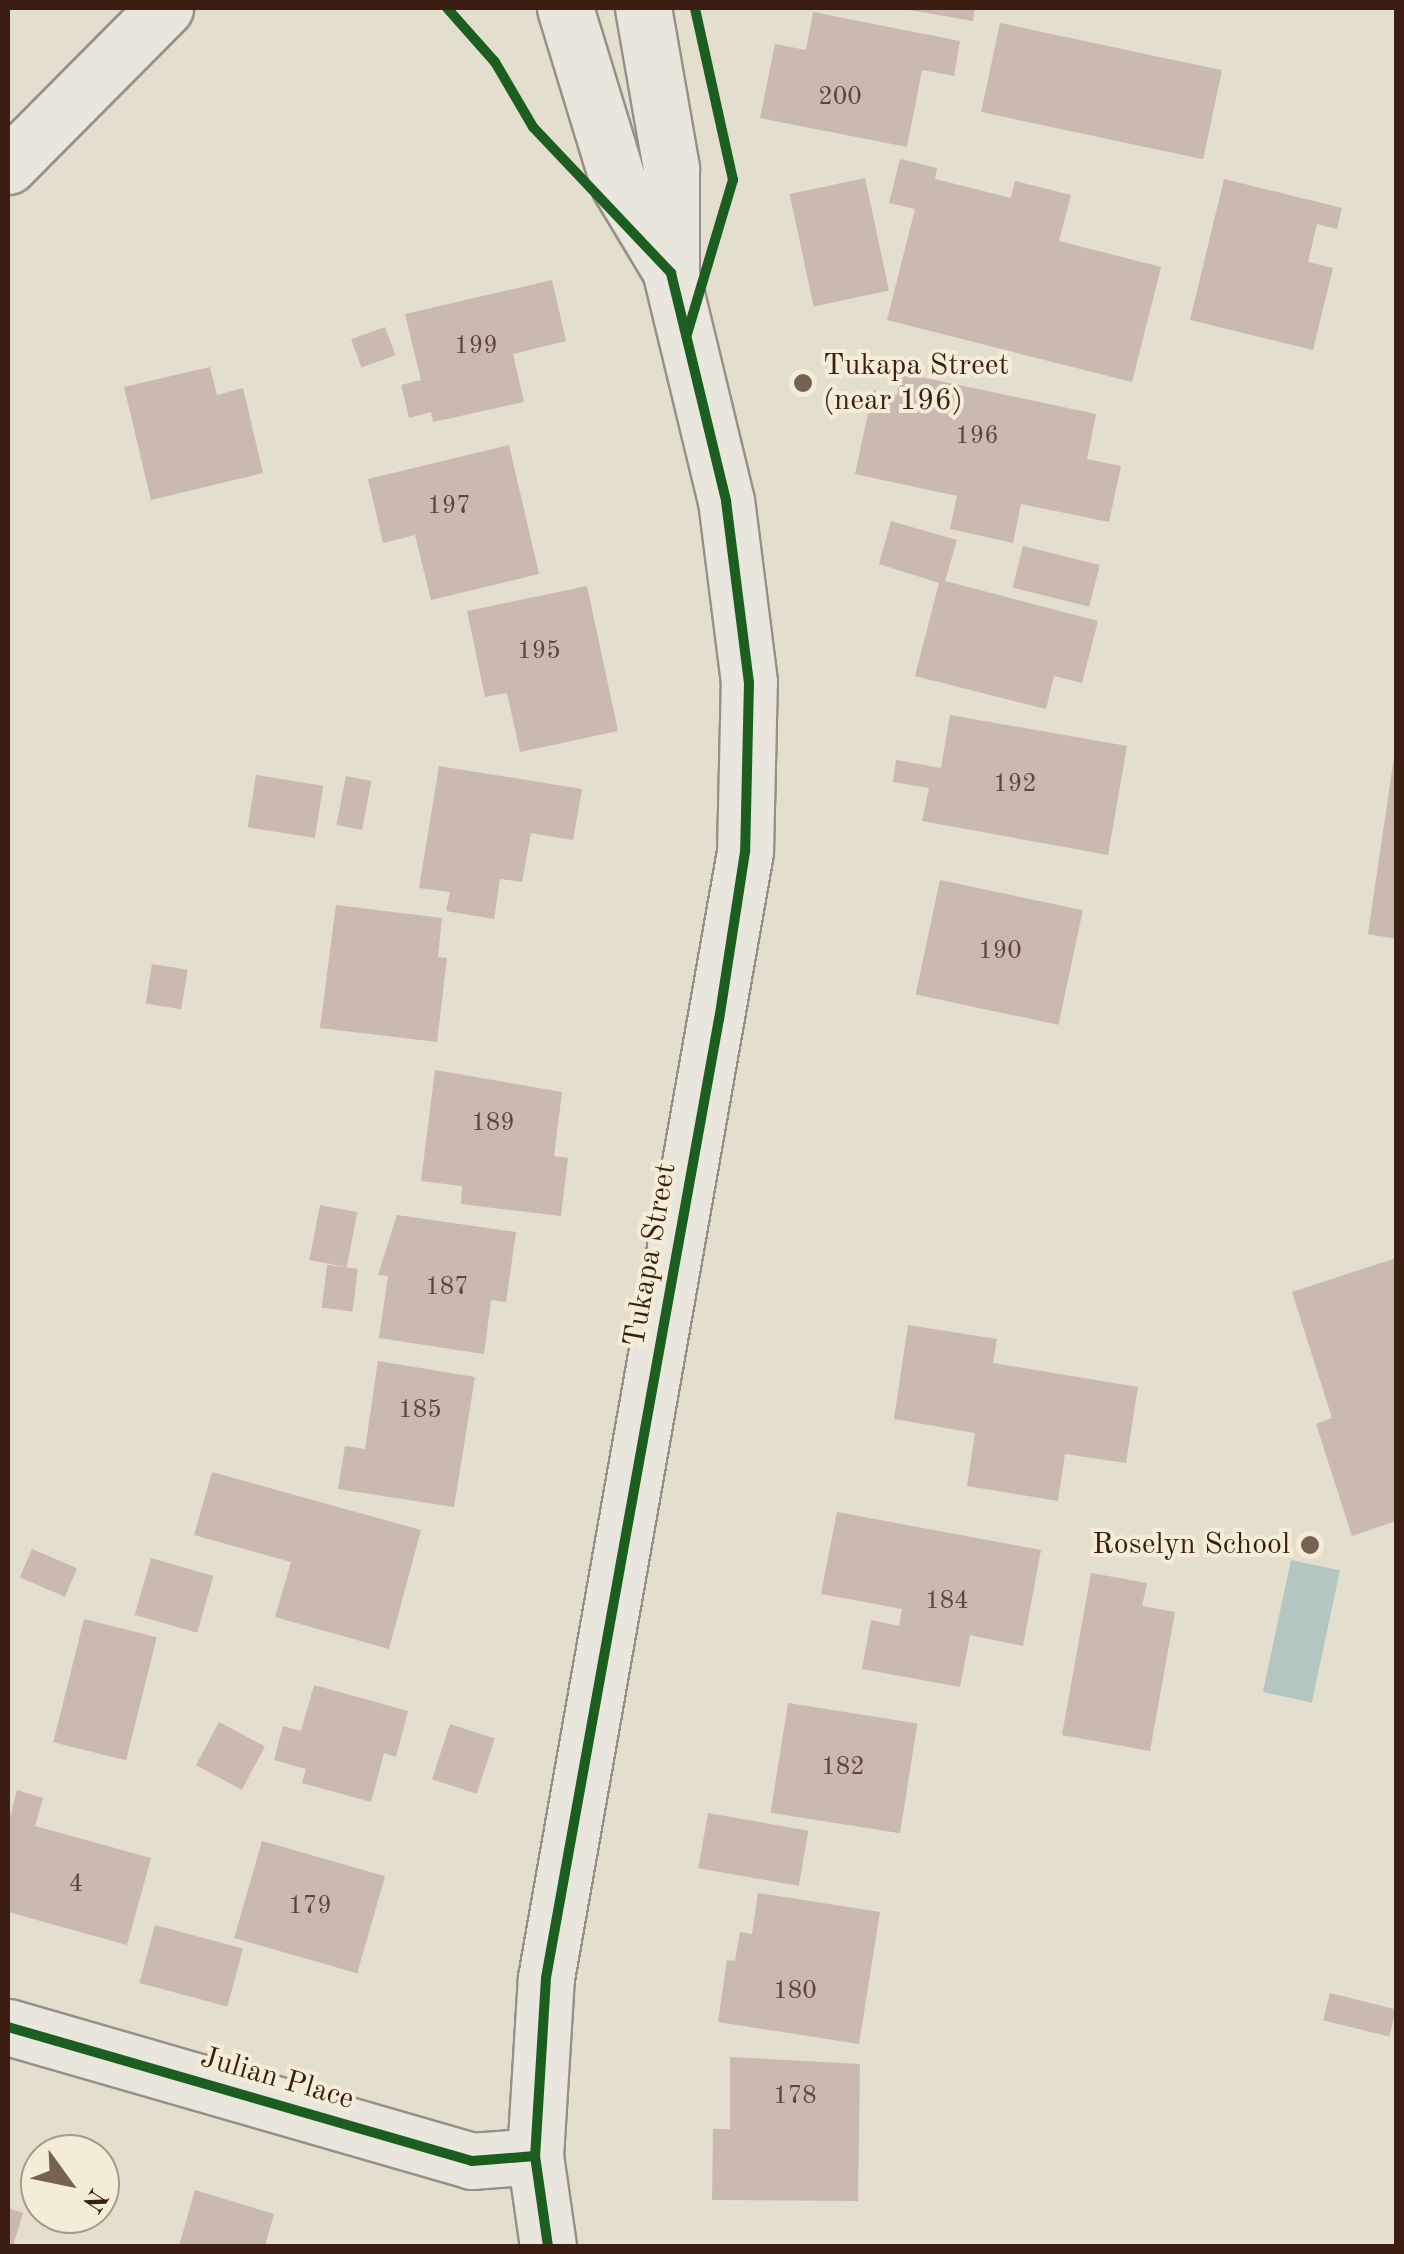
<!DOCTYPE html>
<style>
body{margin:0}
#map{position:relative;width:1404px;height:2254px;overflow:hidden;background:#e3decd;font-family:"Old Standard TT",serif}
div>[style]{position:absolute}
.water>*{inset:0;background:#b3c6c2;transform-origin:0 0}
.building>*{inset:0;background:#c9b9b0;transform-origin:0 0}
.roads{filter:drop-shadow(2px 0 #989086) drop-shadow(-2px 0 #989086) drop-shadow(0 2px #989086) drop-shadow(0 -2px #989086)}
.street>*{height:55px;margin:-27.5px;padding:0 27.5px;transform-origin:27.5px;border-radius:27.5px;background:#e9e6de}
.secondary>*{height:55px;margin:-27.5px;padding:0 27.5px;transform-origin:27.5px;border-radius:27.5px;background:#e9e6de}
.cycleway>*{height:10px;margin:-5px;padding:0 5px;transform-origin:5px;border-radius:5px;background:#1b5e20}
.dots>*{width:28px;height:28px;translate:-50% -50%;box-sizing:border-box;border:5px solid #f3edd8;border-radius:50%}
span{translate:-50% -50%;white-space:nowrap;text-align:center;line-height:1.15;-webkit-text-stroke:8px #f3edd8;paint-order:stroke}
.number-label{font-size:25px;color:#5e4439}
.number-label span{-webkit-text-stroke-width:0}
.poi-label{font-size:30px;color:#3b1d11}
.left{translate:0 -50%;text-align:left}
.right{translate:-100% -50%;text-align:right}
.street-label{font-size:30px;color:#3b1d11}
.frame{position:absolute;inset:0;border:10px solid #3b1d11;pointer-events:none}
.north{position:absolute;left:20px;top:2134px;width:100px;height:100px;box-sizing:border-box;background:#f3edd8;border:2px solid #a99a88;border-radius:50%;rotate:123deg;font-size:28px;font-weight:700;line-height:40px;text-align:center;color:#3b1d11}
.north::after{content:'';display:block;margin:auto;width:35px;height:45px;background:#766153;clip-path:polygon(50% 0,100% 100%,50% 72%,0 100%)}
</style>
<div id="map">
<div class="water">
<div style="left:1291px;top:1560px;width:50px;height:135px;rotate:12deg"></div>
</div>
<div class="building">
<div style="clip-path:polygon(898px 8px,975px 8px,973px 21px)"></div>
<div style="clip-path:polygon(813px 12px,960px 41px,954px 76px,922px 70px,907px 147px,760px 118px,775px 44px,806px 50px)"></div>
<div style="left:1000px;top:23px;width:227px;height:91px;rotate:12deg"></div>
<div style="clip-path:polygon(900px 159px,937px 168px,935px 179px,1011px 198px,1015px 181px,1071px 195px,1059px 241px,1161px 267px,1132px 382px,887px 320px,915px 209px,889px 203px)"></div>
<div style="left:865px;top:178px;width:115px;height:77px;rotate:78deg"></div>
<div style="clip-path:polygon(1224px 179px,1342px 208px,1337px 229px,1317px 224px,1308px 262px,1333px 268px,1313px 350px,1190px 320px)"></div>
<div style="clip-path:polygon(552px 280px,566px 341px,513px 354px,524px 402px,433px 422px,431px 412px,409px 418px,401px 385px,421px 380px,405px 314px)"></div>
<div style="left:385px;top:327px;width:30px;height:36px;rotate:70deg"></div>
<div style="clip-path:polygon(210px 367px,217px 395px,243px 388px,263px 473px,151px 500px,124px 387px)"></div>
<div style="clip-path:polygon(902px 373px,1096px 414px,1087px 459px,1121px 466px,1109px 522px,1021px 504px,1013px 543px,950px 529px,957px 496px,855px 474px,873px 390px,897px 395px)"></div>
<div style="clip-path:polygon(509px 445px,539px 574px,431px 600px,415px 535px,383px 543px,368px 479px)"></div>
<div style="clip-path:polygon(891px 521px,957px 540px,945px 581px,1098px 621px,1082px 683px,1054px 676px,1046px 709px,915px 676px,939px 583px,879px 564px)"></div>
<div style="left:1023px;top:546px;width:79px;height:43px;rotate:14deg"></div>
<div style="clip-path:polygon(587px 586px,618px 731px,520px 752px,507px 693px,485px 697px,467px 611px)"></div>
<div style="clip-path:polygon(950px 715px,1127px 746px,1108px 855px,922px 821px,929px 788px,893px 782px,896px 760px,941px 768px)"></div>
<div style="clip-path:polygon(1394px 757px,1396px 757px,1396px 939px,1368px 934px)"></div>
<div style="clip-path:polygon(439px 766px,582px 789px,573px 840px,531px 833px,522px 882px,500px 879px,494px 919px,446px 911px,450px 892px,419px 888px)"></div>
<div style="left:256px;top:775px;width:68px;height:53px;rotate:9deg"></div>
<div style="left:346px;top:776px;width:26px;height:50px;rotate:11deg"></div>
<div style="left:940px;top:880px;width:146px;height:117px;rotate:12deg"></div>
<div style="clip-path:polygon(336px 905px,442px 918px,438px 957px,447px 958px,437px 1042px,320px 1028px)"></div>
<div style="left:152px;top:964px;width:36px;height:40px;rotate:9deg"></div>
<div style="clip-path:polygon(435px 1070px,562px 1092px,554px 1156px,568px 1158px,561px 1216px,461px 1204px,462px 1186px,421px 1181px)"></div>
<div style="left:320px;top:1205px;width:38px;height:56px;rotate:11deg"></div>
<div style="clip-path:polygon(397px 1215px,516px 1232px,506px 1302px,491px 1300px,484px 1354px,379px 1338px,388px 1276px,378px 1275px)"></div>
<div style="clip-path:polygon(1396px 1258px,1396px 1521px,1352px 1536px,1316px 1424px,1332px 1418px,1292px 1292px)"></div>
<div style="left:327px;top:1265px;width:31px;height:43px;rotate:7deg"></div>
<div style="clip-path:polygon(908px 1325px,997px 1339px,993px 1363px,1138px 1387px,1126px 1463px,1065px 1454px,1058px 1501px,967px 1486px,975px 1433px,894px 1419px)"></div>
<div style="clip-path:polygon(378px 1361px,475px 1377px,454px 1507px,338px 1489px,345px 1446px,365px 1449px)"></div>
<div style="clip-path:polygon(212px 1472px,421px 1530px,389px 1649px,275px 1617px,291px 1562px,194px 1535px)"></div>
<div style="clip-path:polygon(837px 1512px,1041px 1550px,1023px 1646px,970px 1635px,960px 1687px,862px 1669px,871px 1620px,899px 1626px,902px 1609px,821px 1594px)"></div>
<div style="left:32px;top:1549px;width:49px;height:31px;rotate:23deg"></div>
<div style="left:151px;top:1558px;width:65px;height:59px;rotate:16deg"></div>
<div style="clip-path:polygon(1091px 1573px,1147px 1583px,1142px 1606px,1175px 1612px,1150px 1751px,1062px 1735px)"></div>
<div style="left:84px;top:1619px;width:75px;height:127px;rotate:14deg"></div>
<div style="clip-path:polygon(314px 1685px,408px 1711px,396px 1757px,384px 1753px,371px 1802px,302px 1783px,306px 1769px,274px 1760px,283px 1726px,301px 1731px)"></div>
<div style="left:788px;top:1703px;width:131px;height:111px;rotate:9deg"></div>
<div style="left:219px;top:1722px;width:52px;height:49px;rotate:28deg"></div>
<div style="left:450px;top:1724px;width:47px;height:58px;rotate:18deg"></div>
<div style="clip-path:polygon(17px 1790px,43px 1798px,35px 1826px,151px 1858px,127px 1945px,8px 1912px,8px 1825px)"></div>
<div style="left:708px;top:1813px;width:102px;height:56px;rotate:10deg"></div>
<div style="left:262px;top:1841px;width:128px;height:101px;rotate:16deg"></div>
<div style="clip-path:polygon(758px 1893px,880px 1912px,859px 2044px,718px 2022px,727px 1960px,735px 1961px,740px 1932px,752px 1934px)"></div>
<div style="left:155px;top:1925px;width:91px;height:60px;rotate:15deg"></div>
<div style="left:1330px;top:1993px;width:68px;height:28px;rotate:14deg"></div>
<div style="clip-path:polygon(730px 2057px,860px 2064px,858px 2201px,712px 2200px,713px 2129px,730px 2129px)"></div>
<div style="clip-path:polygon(195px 2190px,274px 2214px,265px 2246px,179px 2246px)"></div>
<div style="clip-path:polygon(8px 2208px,23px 2213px,13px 2246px,8px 2246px)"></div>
</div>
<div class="roads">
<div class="street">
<div style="left:8px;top:166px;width:223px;rotate:-45.2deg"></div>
<div style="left:8px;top:2027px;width:483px;rotate:16.1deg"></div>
<div style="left:472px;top:2161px;width:63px;rotate:-4.5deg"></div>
</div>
<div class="secondary">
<div style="left:565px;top:8px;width:185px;rotate:73deg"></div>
<div style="left:619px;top:185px;width:99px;rotate:59deg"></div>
<div style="left:548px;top:2246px;width:91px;rotate:-98.2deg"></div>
<div style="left:535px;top:2156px;width:178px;rotate:-86.5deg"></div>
<div style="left:546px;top:1978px;width:1143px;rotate:-79.98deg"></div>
<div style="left:745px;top:852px;width:170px;rotate:-88.7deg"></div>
<div style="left:749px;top:682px;width:182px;rotate:-97.2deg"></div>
<div style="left:726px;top:501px;width:235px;rotate:-103.6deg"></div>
<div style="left:671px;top:273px;width:105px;rotate:-90deg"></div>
<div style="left:671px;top:168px;width:162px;rotate:-99.9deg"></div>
</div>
</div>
<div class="cycleway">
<div style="left:447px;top:8px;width:72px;rotate:48.4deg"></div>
<div style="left:495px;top:62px;width:75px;rotate:59.7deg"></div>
<div style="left:533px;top:127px;width:201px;rotate:46.6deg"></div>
<div style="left:671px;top:273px;width:235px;rotate:76.4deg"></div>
<div style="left:726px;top:501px;width:182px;rotate:82.8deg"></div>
<div style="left:749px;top:682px;width:170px;rotate:91.3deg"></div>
<div style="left:745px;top:852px;width:169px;rotate:98.8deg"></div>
<div style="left:719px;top:1019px;width:974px;rotate:100.23deg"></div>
<div style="left:546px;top:1978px;width:178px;rotate:93.5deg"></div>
<div style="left:535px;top:2156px;width:91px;rotate:81.8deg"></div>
<div style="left:687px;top:334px;width:161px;rotate:-73.4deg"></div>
<div style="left:733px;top:180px;width:176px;rotate:-102.5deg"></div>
<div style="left:8px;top:2027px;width:483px;rotate:16.1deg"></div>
<div style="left:472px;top:2161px;width:63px;rotate:-4.5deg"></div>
</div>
<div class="dots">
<div style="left:803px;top:383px;background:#766153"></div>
<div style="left:1310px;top:1545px;background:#766153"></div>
</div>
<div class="number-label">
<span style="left:840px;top:98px">200</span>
<span style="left:476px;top:347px">199</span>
<span style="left:977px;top:437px">196</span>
<span style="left:449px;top:507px">197</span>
<span style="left:539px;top:652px">195</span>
<span style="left:1015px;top:785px">192</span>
<span style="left:1000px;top:952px">190</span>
<span style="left:493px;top:1124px">189</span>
<span style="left:447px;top:1288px">187</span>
<span style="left:420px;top:1411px">185</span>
<span style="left:947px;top:1602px">184</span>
<span style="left:843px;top:1768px">182</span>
<span style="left:76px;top:1885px">4</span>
<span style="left:310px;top:1907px">179</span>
<span style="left:795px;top:1992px">180</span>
<span style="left:795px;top:2097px">178</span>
</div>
<div class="poi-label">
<span class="left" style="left:823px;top:383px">Tukapa Street<br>(near 196)</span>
<span class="right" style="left:1290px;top:1545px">Roselyn School</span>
</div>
<div class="street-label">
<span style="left:651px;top:1255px;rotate:-80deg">Tukapa Street</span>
<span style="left:277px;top:2079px;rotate:16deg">Julian Place</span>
</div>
<div class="frame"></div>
<div class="north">N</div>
</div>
